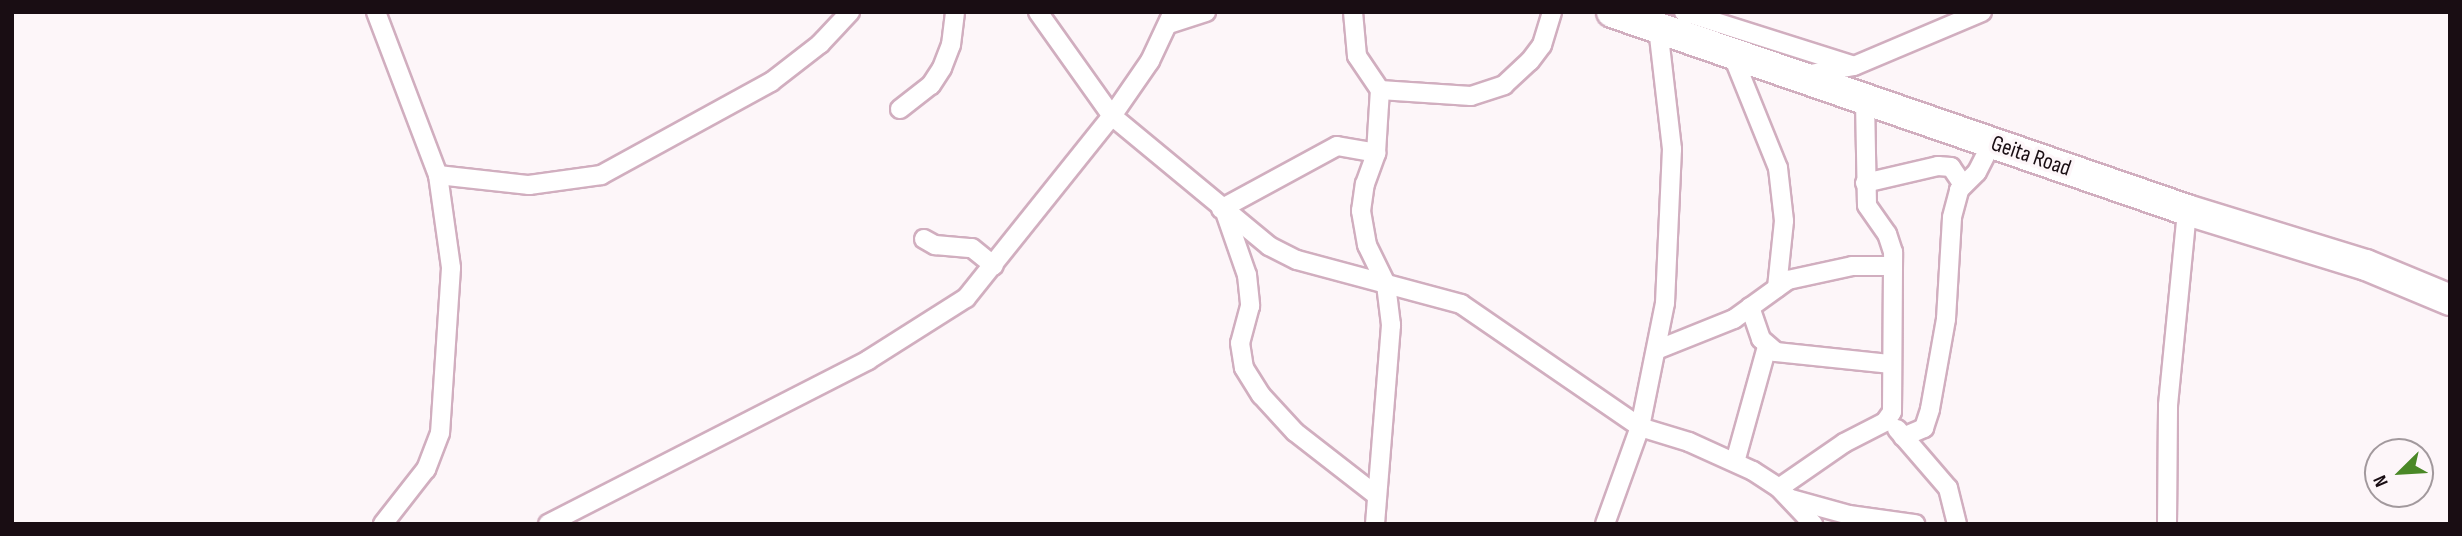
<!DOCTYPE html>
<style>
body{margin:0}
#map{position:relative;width:2462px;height:536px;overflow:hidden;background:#fdf6f9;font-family:"Sofia Sans Condensed",sans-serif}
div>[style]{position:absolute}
.roads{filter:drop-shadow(2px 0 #d1aebf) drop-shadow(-2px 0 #d1aebf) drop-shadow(0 2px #d1aebf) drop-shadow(0 -2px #d1aebf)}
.minor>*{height:18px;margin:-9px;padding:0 9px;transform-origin:9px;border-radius:9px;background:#fff}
.trunk>*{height:30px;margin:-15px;padding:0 15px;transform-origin:15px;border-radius:15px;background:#fff}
span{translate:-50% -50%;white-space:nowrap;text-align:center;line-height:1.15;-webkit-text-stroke:7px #fdf6f9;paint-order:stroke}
.street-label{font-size:23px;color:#190d13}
.frame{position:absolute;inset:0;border:14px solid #190d13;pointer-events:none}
.north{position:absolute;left:2364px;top:438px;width:70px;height:70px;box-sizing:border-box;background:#fdf6f9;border:2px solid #a2999d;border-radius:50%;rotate:246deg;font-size:19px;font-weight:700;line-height:28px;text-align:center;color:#190d13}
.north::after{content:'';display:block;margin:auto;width:24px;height:32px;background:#4a8827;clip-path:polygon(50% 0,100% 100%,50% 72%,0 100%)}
</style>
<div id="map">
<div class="roads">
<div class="minor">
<div style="left:376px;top:12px;width:174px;rotate:69.2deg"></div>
<div style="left:438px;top:175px;width:94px;rotate:82deg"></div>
<div style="left:451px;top:268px;width:165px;rotate:93.8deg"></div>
<div style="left:440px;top:433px;width:39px;rotate:111deg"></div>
<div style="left:426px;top:469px;width:70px;rotate:128deg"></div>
<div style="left:1038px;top:12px;width:128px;rotate:54.6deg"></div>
<div style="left:1112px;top:116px;width:204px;rotate:39.6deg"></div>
<div style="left:1269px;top:246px;width:31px;rotate:27deg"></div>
<div style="left:1297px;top:260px;width:170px;rotate:15deg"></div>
<div style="left:1461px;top:304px;width:217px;rotate:34.5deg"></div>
<div style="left:1640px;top:427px;width:51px;rotate:17deg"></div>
<div style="left:1689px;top:442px;width:70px;rotate:24.4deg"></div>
<div style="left:1753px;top:471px;width:31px;rotate:33deg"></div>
<div style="left:1779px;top:488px;width:50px;rotate:46.6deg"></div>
<div style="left:1353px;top:12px;width:44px;rotate:84.8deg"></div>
<div style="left:1357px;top:56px;width:41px;rotate:55.9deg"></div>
<div style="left:1380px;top:90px;width:91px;rotate:3.8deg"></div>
<div style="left:1471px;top:96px;width:35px;rotate:-18deg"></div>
<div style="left:1504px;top:85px;width:35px;rotate:-43deg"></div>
<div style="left:1530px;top:61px;width:20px;rotate:-53deg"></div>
<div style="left:1542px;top:45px;width:34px;rotate:-73deg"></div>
<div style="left:1684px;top:12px;width:175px;rotate:17.6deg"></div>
<div style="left:1169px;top:24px;width:39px;rotate:-18deg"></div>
<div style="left:1732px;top:54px;width:123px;rotate:68deg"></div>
<div style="left:1778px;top:168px;width:53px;rotate:83.5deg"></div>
<div style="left:1784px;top:221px;width:67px;rotate:96deg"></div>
<div style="left:1805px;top:75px;width:50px;rotate:-10.4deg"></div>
<div style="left:1854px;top:66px;width:139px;rotate:-22.9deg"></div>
<div style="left:900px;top:109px;width:39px;rotate:-38deg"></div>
<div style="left:931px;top:85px;width:20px;rotate:-57deg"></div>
<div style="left:942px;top:68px;width:25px;rotate:-69deg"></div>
<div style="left:951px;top:45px;width:33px;rotate:-83deg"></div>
<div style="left:438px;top:175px;width:92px;rotate:6.3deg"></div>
<div style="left:529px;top:185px;width:73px;rotate:-7.9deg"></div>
<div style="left:601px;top:175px;width:194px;rotate:-28.7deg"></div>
<div style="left:771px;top:82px;width:62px;rotate:-37.8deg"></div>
<div style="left:820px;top:44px;width:44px;rotate:-46.8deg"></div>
<div style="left:1865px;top:183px;width:75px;rotate:-13.1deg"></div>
<div style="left:1938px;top:166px;width:13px;rotate:4deg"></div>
<div style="left:1951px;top:167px;width:22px;rotate:56deg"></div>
<div style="left:1221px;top:209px;width:132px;rotate:-28.5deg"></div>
<div style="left:1337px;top:146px;width:40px;rotate:10deg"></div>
<div style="left:1225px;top:212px;width:67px;rotate:70.8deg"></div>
<div style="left:1247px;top:275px;width:31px;rotate:84deg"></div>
<div style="left:1250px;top:306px;width:38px;rotate:105deg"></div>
<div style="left:1240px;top:343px;width:25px;rotate:81deg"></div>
<div style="left:1244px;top:368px;width:32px;rotate:58deg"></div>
<div style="left:1261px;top:395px;width:50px;rotate:47.4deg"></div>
<div style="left:1295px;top:432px;width:103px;rotate:37.9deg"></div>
<div style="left:924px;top:239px;width:13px;rotate:29deg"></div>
<div style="left:935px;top:245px;width:37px;rotate:5deg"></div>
<div style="left:972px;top:248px;width:28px;rotate:39deg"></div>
<div style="left:1750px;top:307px;width:34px;rotate:71deg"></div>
<div style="left:1761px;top:339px;width:20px;rotate:41deg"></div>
<div style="left:1776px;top:352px;width:116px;rotate:6deg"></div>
<div style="left:1659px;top:349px;width:81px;rotate:-21.8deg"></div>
<div style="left:1734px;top:319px;width:67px;rotate:-35.8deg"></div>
<div style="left:1788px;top:280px;width:66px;rotate:-12.3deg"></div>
<div style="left:1852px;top:266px;width:40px"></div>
<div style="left:1897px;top:429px;width:78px;rotate:49.2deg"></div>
<div style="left:1948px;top:488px;width:37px;rotate:76deg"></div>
<div style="left:1903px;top:437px;width:23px;rotate:-23deg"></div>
<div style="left:1924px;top:428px;width:20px;rotate:-72deg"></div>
<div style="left:1930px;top:409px;width:91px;rotate:-79.9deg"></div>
<div style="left:1946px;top:319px;width:102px;rotate:-86.6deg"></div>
<div style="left:1952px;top:217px;width:28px;rotate:-75deg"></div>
<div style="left:1959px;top:190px;width:25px;rotate:-45deg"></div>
<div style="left:1977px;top:172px;width:34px;rotate:-63deg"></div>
<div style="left:1735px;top:462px;width:119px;rotate:-74.5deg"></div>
<div style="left:1779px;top:488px;width:79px;rotate:-34.7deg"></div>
<div style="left:1844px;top:443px;width:46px;rotate:-27.1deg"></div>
<div style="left:1885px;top:422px;width:12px;rotate:-55deg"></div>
<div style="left:1892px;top:412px;width:160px;rotate:-89.6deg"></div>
<div style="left:1893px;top:252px;width:19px;rotate:-108deg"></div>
<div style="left:1887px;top:234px;width:35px;rotate:-125deg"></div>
<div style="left:1867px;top:205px;width:104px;rotate:-91.1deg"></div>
<div style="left:1791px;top:499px;width:60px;rotate:15.4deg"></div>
<div style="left:1849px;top:515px;width:67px;rotate:7.8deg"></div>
<div style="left:548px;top:524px;width:360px;rotate:-27.1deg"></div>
<div style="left:868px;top:360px;width:116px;rotate:-32.3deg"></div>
<div style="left:966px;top:298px;width:233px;rotate:-51.3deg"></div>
<div style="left:1112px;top:116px;width:67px;rotate:-55.4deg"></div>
<div style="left:1150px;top:61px;width:54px;rotate:-64.9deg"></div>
<div style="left:1375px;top:524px;width:200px;rotate:-85.4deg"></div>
<div style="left:1391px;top:325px;width:41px;rotate:-97deg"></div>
<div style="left:1386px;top:284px;width:43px;rotate:-116deg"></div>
<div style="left:1367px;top:245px;width:35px;rotate:-100deg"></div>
<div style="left:1361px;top:211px;width:27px;rotate:-82deg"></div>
<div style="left:1365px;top:184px;width:33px;rotate:-70deg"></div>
<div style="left:1376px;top:153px;width:63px;rotate:-86.4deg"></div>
<div style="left:1605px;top:524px;width:103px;rotate:-70.2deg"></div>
<div style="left:1640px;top:427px;width:126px;rotate:-78.6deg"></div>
<div style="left:1665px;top:303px;width:154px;rotate:-87.4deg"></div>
<div style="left:1672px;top:149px;width:122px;rotate:-96.6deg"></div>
<div style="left:2167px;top:524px;width:119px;rotate:-89.5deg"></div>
<div style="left:2168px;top:405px;width:196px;rotate:-84.4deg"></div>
</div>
<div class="trunk">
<div style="left:1612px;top:12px;width:608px;rotate:19deg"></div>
<div style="left:2187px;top:210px;width:187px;rotate:17.1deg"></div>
<div style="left:2366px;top:265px;width:91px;rotate:22.6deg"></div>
</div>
</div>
<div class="street-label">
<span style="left:2031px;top:156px;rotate:19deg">Geita Road</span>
</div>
<div class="frame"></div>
<div class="north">N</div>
</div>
